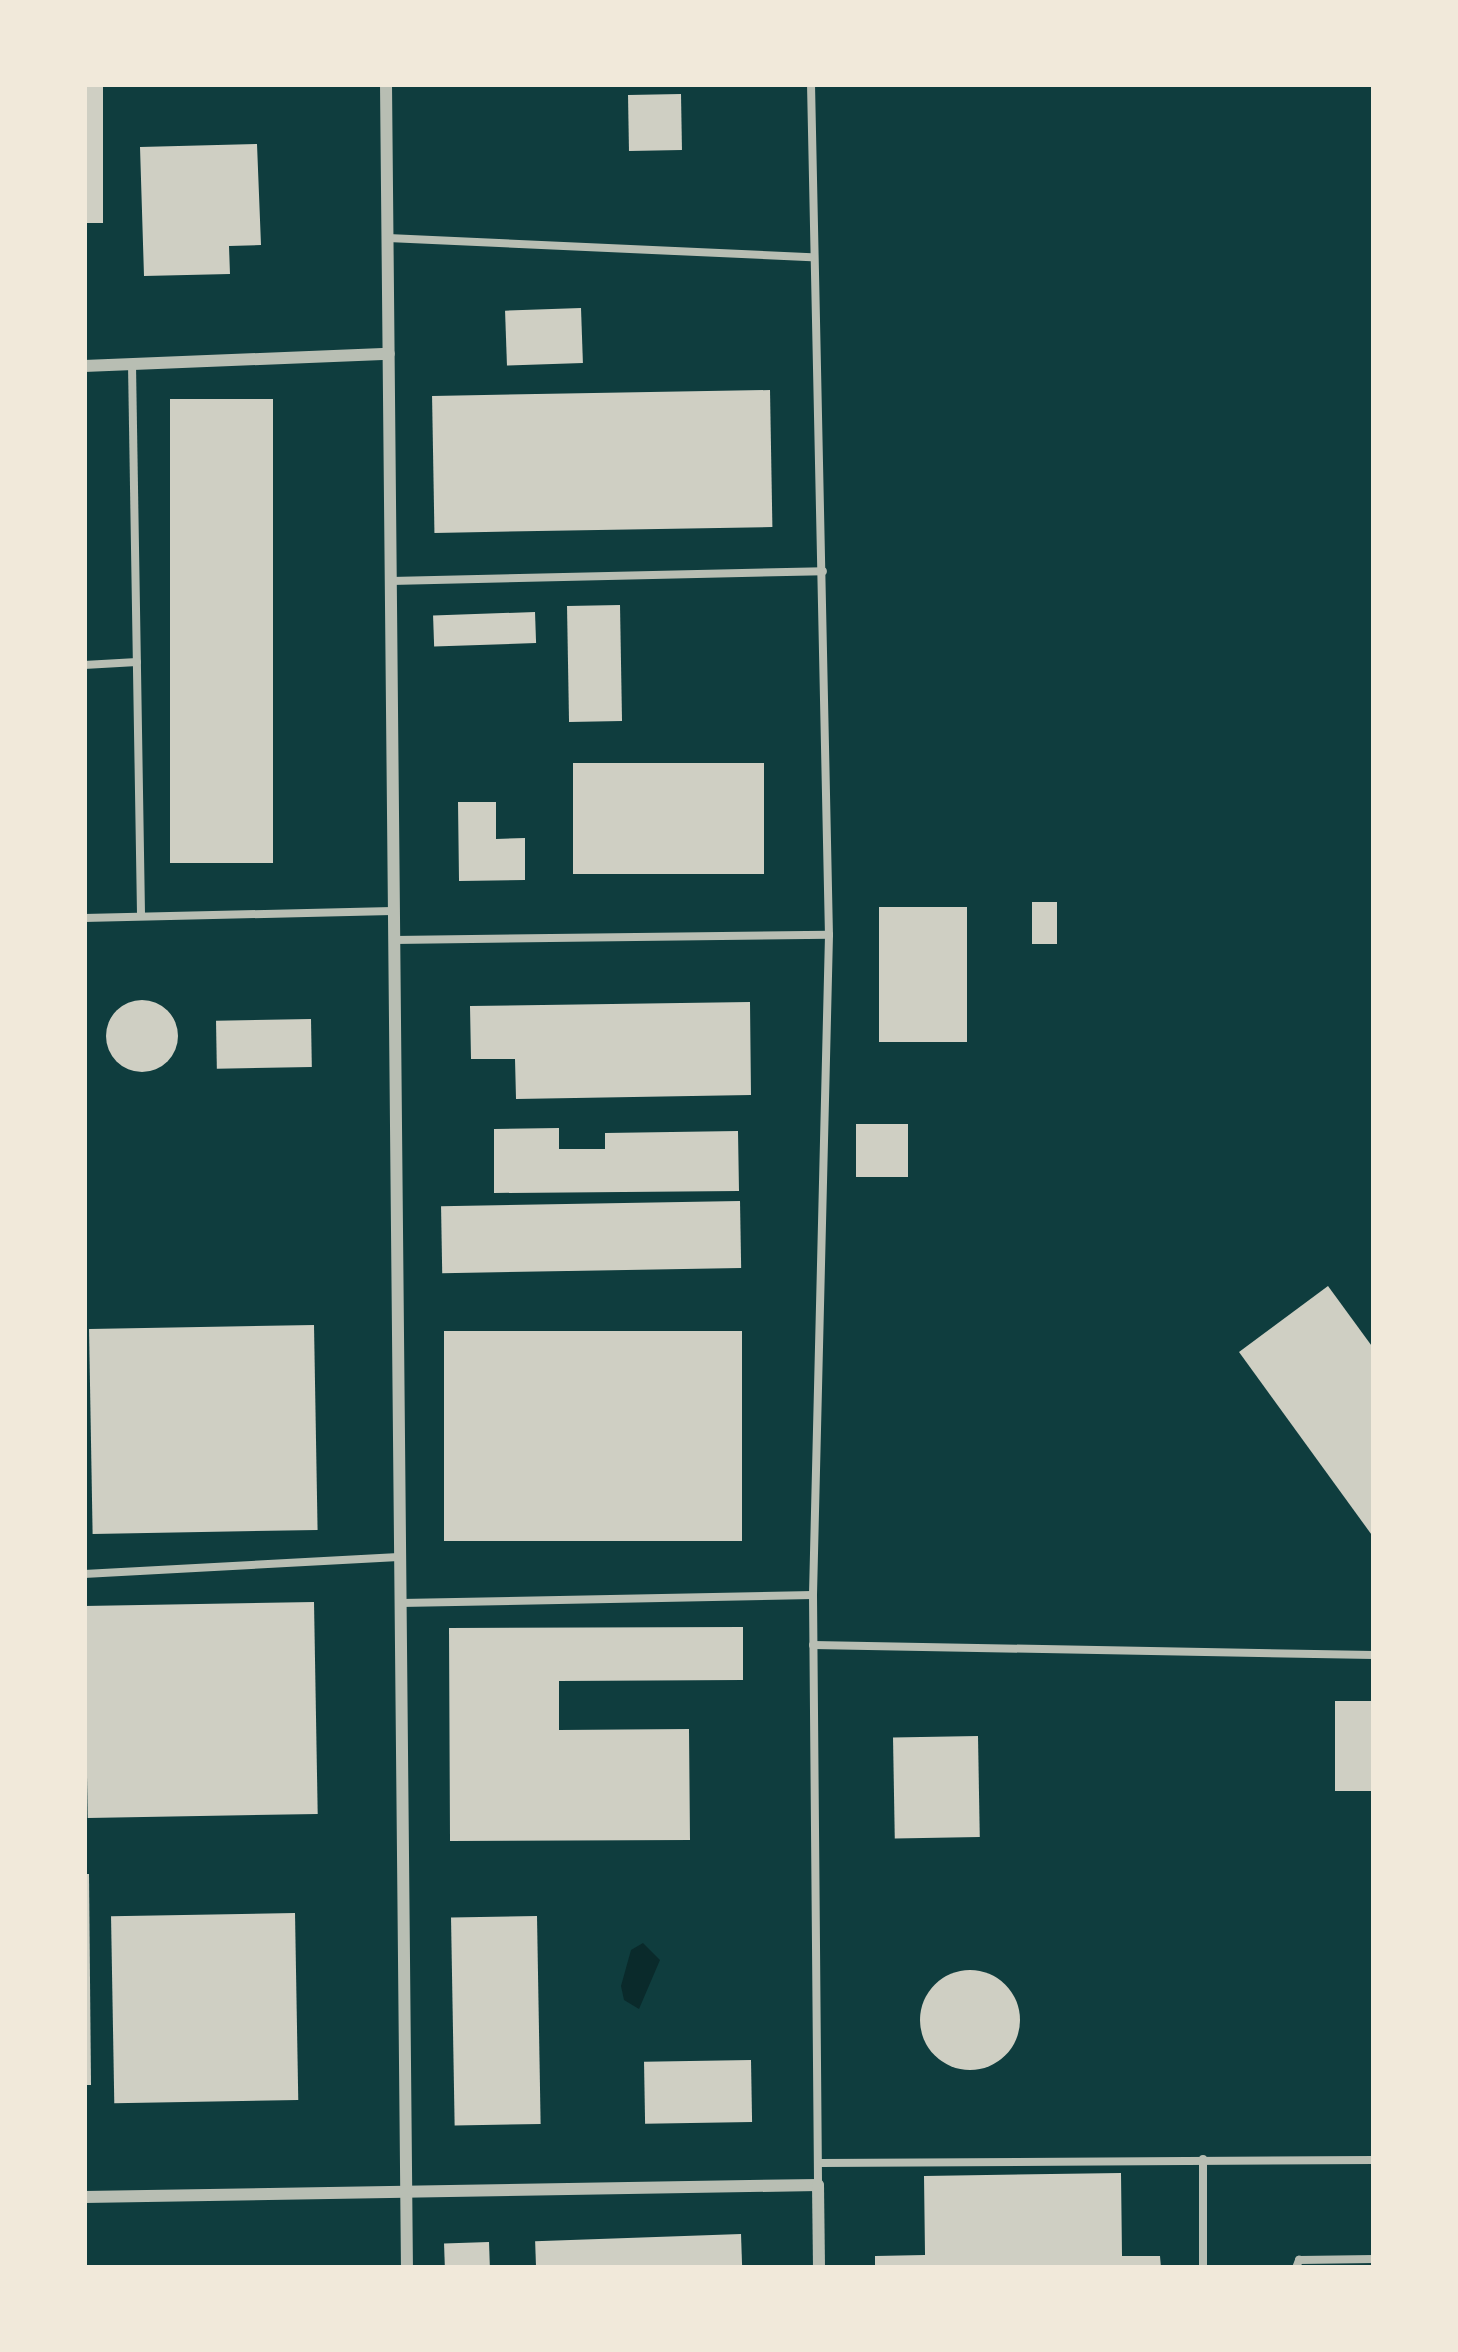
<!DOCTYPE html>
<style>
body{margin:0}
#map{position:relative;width:1458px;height:2352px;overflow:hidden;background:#0f3d3e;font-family:Cabin,sans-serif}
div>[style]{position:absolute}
.water>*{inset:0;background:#0a2a2b}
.building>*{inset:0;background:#cfcfc3;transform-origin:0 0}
.round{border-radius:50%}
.service>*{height:8px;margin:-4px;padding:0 4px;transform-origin:4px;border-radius:4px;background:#b8beb3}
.minor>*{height:12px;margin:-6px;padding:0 6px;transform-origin:6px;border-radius:6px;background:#b8beb3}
span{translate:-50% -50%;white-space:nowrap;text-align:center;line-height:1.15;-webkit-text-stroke:9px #f1e9da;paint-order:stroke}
.frame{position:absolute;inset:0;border:87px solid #f1e9da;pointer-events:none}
</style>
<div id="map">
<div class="water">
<div style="clip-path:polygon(643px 1943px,660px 1960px,639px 2009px,624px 2000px,621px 1986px,631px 1950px)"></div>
</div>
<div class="building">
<div style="left:84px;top:84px;width:19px;height:139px"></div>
<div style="left:681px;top:94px;width:56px;height:53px;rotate:89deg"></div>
<div style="clip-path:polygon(257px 144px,261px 245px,229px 246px,230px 274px,144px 276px,140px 147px)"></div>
<div style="left:581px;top:308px;width:55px;height:76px;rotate:88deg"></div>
<div style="left:770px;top:390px;width:137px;height:338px;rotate:89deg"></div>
<div style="left:273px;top:399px;width:464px;height:103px;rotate:90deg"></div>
<div style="left:620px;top:605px;width:116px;height:53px;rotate:89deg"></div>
<div style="left:535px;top:612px;width:31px;height:102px;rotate:88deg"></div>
<div style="left:764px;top:763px;width:111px;height:191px;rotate:90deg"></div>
<div style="clip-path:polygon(458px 802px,496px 802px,496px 839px,525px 838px,525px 880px,459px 881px)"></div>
<div style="left:1032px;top:902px;width:25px;height:42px"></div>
<div style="left:967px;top:907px;width:135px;height:88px;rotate:90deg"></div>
<div class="round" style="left:106px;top:1000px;width:72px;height:72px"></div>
<div style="clip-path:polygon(750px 1002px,751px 1095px,516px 1099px,515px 1059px,471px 1059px,470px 1006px)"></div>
<div style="left:311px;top:1019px;width:48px;height:95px;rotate:89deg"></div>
<div style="left:856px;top:1124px;width:52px;height:53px"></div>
<div style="clip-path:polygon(559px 1128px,559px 1149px,605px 1149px,605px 1133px,738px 1131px,739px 1191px,494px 1193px,494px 1129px)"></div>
<div style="left:740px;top:1201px;width:67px;height:299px;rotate:89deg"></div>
<div style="clip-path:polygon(1328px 1286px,1374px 1349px,1374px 1538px,1239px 1352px)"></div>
<div style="left:314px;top:1325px;width:205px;height:225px;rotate:89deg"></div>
<div style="left:444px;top:1331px;width:298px;height:210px"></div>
<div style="left:314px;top:1602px;width:212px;height:230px;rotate:89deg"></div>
<div style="clip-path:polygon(743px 1627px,743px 1680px,559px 1681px,559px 1730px,689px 1729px,690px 1840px,450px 1841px,449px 1628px)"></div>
<div style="left:1374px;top:1701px;width:90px;height:39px;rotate:90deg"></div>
<div style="left:978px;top:1736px;width:101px;height:85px;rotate:89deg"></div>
<div style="clip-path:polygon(84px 1874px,89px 1874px,91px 2085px,84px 2085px)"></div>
<div style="left:295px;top:1913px;width:187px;height:184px;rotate:89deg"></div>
<div style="left:537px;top:1916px;width:208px;height:86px;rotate:89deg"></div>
<div class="round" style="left:920px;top:1970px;width:100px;height:100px"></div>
<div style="left:751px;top:2060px;width:62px;height:107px;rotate:89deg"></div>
<div style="clip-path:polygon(1121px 2173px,1122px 2256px,1160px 2256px,1161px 2268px,875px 2268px,875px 2256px,925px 2255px,924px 2176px)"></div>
<div style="left:741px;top:2234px;width:34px;height:206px;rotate:88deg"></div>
<div style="left:489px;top:2242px;width:26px;height:45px;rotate:88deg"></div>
</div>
<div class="service">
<div style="left:811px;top:84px;width:851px;rotate:88.79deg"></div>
<div style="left:829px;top:935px;width:660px;rotate:91.39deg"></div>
<div style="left:813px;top:1595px;width:590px;rotate:89.51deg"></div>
<div style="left:388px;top:238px;width:424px;rotate:2.6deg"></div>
<div style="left:132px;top:365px;width:551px;rotate:89.06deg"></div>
<div style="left:391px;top:581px;width:432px;rotate:-1.3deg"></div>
<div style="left:84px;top:665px;width:53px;rotate:-3.2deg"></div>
<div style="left:84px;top:918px;width:308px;rotate:-1.3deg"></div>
<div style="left:394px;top:940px;width:435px;rotate:-0.7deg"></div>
<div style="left:84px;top:1574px;width:315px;rotate:-3.1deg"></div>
<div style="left:401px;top:1603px;width:412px;rotate:-1.1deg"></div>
<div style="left:813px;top:1645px;width:561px;rotate:1.02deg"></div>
<div style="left:1203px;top:2159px;width:109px;rotate:90deg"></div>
<div style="left:820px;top:2163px;width:554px;rotate:-0.31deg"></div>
<div style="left:1296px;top:2268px;width:9px;rotate:-69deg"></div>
<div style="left:1299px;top:2260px;width:75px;rotate:-0.8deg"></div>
</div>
<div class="minor">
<div style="left:386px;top:84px;width:2184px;rotate:89.45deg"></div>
<div style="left:84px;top:366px;width:305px;rotate:-2.3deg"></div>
<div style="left:84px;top:2197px;width:734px;rotate:-0.94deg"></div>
<div style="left:818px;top:2185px;width:83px;rotate:89.3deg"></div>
</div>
<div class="frame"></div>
</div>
